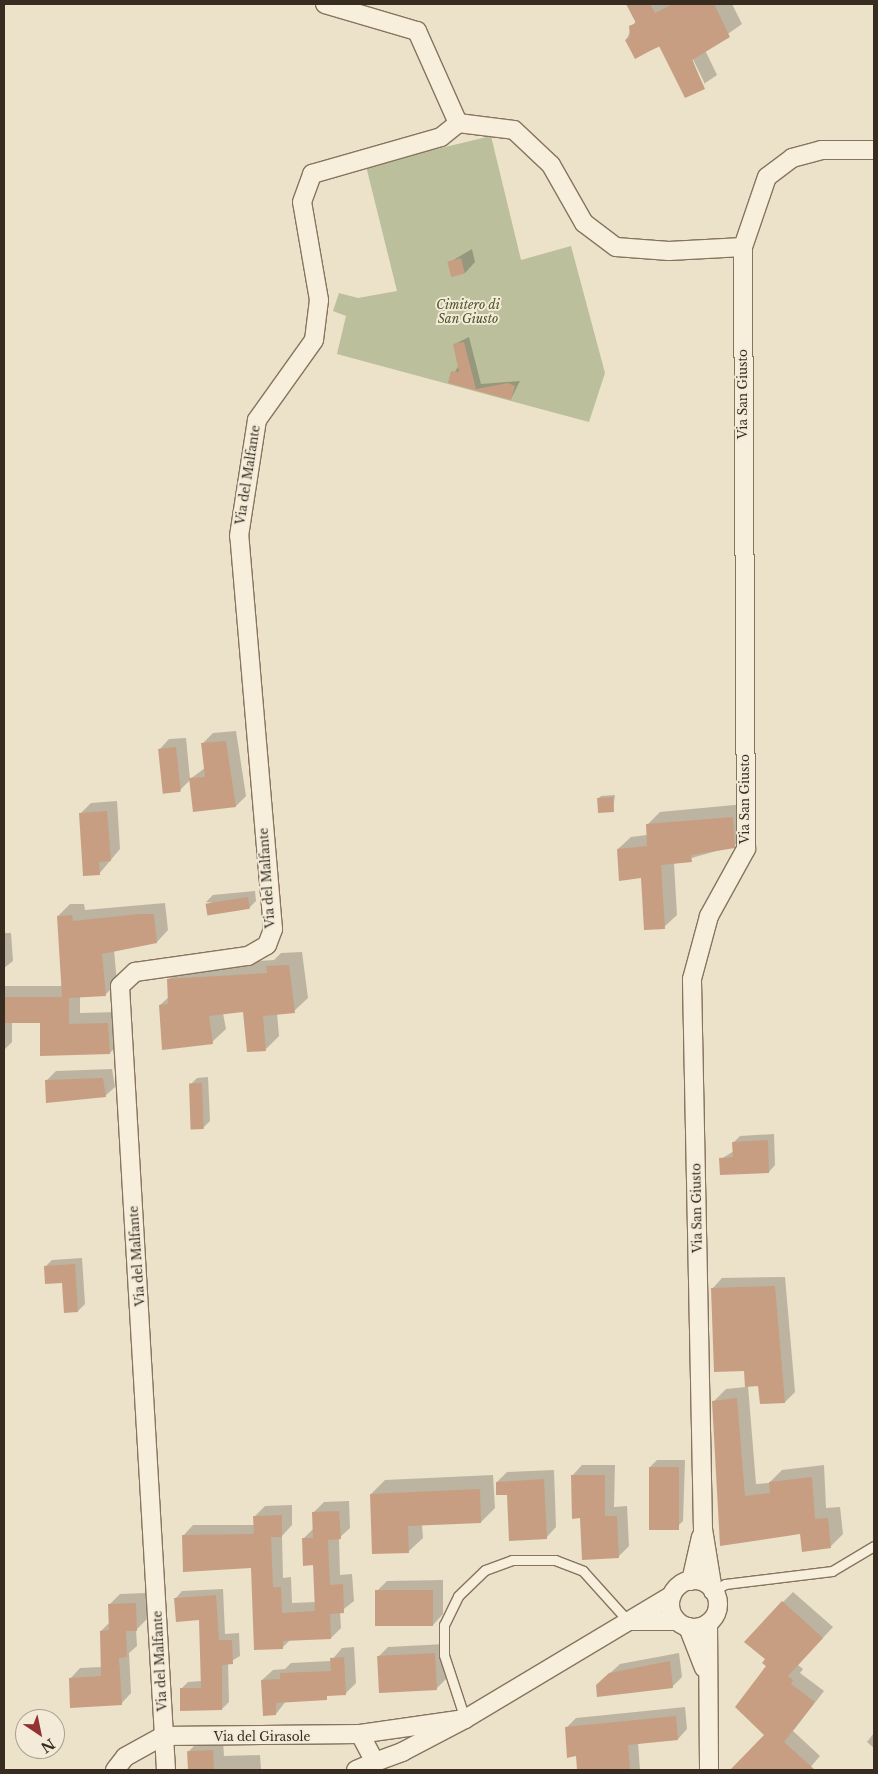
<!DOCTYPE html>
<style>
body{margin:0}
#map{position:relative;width:878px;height:1774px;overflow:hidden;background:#ece1c9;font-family:"Libre Baskerville",serif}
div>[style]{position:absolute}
.cemetery>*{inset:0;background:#bbbf9b}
.shadow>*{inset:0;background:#0003}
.building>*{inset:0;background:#c79e81;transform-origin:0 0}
.roads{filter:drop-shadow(1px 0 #87745f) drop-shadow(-1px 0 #87745f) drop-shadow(0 1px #87745f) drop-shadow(0 -1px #87745f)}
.service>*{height:9px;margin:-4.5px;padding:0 4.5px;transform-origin:4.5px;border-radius:4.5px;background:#f7efdb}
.minor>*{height:18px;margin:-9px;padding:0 9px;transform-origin:9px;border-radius:9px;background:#f7efdb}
.minor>.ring{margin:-9px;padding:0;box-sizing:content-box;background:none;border:18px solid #f7efdb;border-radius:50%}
span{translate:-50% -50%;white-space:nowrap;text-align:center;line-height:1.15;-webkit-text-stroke:4px #f3ebd8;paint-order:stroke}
.park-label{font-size:12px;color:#495329;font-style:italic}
.street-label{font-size:12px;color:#382c21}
.frame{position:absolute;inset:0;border:5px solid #382c21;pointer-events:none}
.north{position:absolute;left:15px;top:1709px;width:50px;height:50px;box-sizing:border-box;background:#f3ebd8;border:1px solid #a89f8f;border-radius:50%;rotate:146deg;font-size:14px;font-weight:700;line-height:20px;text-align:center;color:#382c21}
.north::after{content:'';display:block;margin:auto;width:18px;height:22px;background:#913334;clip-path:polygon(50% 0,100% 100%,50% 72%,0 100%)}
</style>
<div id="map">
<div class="cemetery">
<div style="clip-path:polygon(491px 136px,521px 260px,571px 246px,605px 373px,589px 422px,337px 354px,346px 316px,333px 311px,339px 293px,358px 298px,397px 291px,366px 166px)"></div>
</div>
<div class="shadow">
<div style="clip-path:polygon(evenodd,628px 4px,732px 4px,742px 24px,705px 50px,717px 75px,686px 96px,661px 46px,635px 57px,626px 40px,636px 20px,628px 4px,690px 53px,705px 84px,702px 84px,690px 53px)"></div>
<div style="clip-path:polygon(472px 249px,475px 262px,465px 273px,450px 262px)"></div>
<div style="clip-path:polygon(469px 337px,481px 384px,520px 381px,511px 399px,449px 382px,459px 365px,455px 344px)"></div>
<div style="clip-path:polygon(236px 731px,246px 796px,236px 806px,190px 780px,180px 790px,159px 750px,169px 739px,186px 738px,190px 779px,205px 768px,202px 744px,213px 733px)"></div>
<div style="clip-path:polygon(615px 795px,613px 810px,598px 799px,601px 796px)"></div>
<div style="clip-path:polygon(117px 801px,120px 849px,99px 874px,81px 813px,91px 803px)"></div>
<div style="clip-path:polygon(745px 804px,747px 833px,734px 846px,674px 863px,677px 915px,664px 927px,642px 877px,618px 849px,631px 837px,647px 835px,647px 825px,660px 812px)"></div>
<div style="clip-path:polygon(255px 891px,256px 901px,249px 908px,206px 902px,213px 895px)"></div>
<div style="clip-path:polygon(165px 903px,168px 930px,157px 942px,114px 950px,117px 983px,105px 995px,80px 996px,80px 1013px,119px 1012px,121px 1041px,110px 1053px,41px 1022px,12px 1022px,12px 1042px,4px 1050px,4px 986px,62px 986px,58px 916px,70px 904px,84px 904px,85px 910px)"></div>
<div style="clip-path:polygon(4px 933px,11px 933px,13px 961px,4px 968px)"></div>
<div style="clip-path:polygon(302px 952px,308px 998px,294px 1011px,277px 1013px,279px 1036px,266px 1049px,244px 1011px,223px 1013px,226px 1029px,212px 1042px,160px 1005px,169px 997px,168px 980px,181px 966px,274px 960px,281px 953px)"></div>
<div style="clip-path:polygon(112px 1069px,115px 1087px,105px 1096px,46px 1081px,56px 1071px)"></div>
<div style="clip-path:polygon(208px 1077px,210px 1121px,203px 1128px,190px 1085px,197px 1078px)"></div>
<div style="clip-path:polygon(774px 1134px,775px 1165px,769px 1172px,721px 1159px,734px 1151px,733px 1143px,740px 1136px)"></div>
<div style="clip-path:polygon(82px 1258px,85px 1304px,78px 1311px,63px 1281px,45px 1267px,52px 1260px)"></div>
<div style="clip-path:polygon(785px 1277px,795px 1392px,785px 1402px,761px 1402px,759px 1385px,748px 1386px,756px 1484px,769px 1483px,782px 1470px,824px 1465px,826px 1508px,840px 1507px,843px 1534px,831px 1546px,801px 1533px,721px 1544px,714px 1401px,726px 1389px,746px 1387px,745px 1370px,712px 1289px,722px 1278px)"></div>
<div style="clip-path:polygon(657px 1460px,685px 1460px,683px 1521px,676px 1528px,650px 1467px)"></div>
<div style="clip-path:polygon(582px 1465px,615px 1465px,614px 1507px,627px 1506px,629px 1546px,618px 1557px,582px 1516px,572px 1476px)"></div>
<div style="clip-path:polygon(554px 1470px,556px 1527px,546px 1538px,497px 1482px,507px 1472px)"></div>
<div style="clip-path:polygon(493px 1475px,495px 1508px,481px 1522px,422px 1525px,423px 1538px,409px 1551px,371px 1494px,385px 1480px)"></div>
<div style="clip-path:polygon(349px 1501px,350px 1528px,339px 1538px,340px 1575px,352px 1574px,354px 1601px,340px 1612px,341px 1628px,331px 1638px,290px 1640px,282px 1648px,252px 1567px,183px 1536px,193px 1525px,255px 1525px,255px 1516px,265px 1506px,292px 1505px,292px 1525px,282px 1536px,283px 1578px,291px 1577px,292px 1603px,316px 1602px,314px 1564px,303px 1539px,314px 1528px,313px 1513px,324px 1502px)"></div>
<div style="clip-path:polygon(443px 1580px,443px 1614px,433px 1625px,377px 1591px,387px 1581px)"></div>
<div style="clip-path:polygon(223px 1589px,225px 1634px,239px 1633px,240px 1656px,228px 1663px,229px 1702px,222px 1709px,181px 1689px,188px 1682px,202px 1681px,200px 1619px,176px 1598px,182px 1591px)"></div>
<div style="clip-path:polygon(793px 1592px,833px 1627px,798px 1665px,803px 1669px,800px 1673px,824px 1691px,793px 1731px,820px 1756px,808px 1770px,732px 1770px,766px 1735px,768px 1666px,783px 1602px)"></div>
<div style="clip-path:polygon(146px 1593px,147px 1619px,136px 1630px,137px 1646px,129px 1653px,131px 1693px,121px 1704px,70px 1679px,80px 1668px,102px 1667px,101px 1631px,110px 1622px,110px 1604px,120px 1594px)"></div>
<div style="clip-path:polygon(445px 1644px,447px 1678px,436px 1689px,378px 1657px,388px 1647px)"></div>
<div style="clip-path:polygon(354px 1647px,356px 1683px,346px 1693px,286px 1701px,276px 1714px,262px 1680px,273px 1670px,285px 1669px,291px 1663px,331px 1661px,342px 1648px)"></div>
<div style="clip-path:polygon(679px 1653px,682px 1677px,673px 1686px,607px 1676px,620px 1664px)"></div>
<div style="clip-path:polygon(685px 1707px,687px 1729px,678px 1739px,638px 1743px,640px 1770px,577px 1770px,577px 1755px,566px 1728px,576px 1718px)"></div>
<div style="clip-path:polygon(874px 1733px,874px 1748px,867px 1742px)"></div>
<div style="clip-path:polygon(223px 1740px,224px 1756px,260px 1755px,261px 1770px,189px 1770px,188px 1752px,199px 1741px)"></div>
</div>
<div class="building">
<div style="clip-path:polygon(626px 4px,650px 4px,655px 13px,673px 4px,714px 4px,730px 37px,692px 60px,705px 89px,685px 98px,659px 46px,635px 59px,625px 40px,630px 37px,629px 26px,636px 23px)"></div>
<div style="left:461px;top:258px;width:16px;height:14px;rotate:76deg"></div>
<div style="clip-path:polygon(464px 342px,476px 389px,508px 383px,515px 386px,511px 400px,448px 383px,451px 371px,459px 372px,453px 344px)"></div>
<div style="clip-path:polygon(226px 741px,236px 807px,193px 812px,189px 778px,205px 777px,201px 743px)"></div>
<div style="left:176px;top:747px;width:45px;height:18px;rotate:84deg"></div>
<div style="left:613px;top:797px;width:15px;height:16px;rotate:86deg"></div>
<div style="clip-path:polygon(107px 811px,111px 861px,99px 862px,100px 875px,83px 876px,79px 813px)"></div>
<div style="clip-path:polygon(733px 817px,735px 848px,691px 855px,692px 862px,661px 865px,665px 929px,644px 930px,641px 878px,619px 881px,617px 849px,647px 846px,646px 824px)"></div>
<div style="left:248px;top:897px;width:12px;height:43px;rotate:81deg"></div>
<div style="clip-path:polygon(139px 914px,154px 914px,157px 943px,102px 954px,106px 996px,69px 998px,69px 1024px,108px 1023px,110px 1054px,40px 1056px,40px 1023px,4px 1023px,4px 997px,62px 997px,57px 916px,72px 915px,73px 921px)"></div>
<div style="clip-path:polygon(289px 965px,295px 1013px,263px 1016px,266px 1051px,247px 1052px,243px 1012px,209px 1016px,213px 1044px,162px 1050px,159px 1005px,168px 1004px,167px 979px,267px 973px,266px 966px)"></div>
<div style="clip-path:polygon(103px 1078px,106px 1097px,46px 1103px,45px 1080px)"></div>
<div style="left:202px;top:1083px;width:46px;height:13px;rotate:88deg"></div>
<div style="clip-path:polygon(768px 1140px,769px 1173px,720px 1175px,719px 1158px,733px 1157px,732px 1142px)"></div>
<div style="clip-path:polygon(75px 1264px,78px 1312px,64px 1313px,62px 1283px,45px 1284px,44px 1266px)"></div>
<div style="clip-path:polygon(775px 1286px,785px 1403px,760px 1404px,758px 1386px,745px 1387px,744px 1371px,714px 1372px,711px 1288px)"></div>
<div style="clip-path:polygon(737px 1398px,745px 1496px,770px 1493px,769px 1482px,812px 1477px,815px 1519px,828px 1518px,831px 1548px,802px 1552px,800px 1534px,720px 1546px,712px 1401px)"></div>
<div style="left:649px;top:1467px;width:30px;height:63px"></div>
<div style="clip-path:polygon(571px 1475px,605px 1475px,605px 1516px,617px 1516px,619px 1558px,582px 1560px,580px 1518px,572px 1519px)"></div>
<div style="clip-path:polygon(544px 1479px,547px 1539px,509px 1541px,507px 1495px,496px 1495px,496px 1482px)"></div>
<div style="clip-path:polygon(480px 1489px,481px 1523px,408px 1526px,409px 1553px,372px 1554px,370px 1494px)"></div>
<div style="clip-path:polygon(339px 1511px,341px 1539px,328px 1540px,330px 1585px,343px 1584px,344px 1613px,330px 1614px,331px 1639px,283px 1641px,283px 1649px,254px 1650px,251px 1568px,183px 1572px,182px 1535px,254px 1534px,253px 1516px,282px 1515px,282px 1537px,271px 1537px,273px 1587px,281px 1587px,282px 1613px,315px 1611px,313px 1565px,303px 1566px,302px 1538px,313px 1538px,312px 1512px)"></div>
<div style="left:433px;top:1590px;width:36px;height:58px;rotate:90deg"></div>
<div style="clip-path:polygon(216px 1595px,219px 1640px,232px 1640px,233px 1664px,222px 1665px,222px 1710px,180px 1711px,180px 1688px,201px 1688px,199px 1620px,176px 1622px,174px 1598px)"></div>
<div style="clip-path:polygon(782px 1601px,823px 1638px,788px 1676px,793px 1680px,791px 1684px,815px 1702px,784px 1742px,815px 1770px,730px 1770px,764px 1735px,735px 1707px,766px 1666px,762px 1663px,765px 1659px,744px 1642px)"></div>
<div style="clip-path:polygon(136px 1603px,137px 1631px,126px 1631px,127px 1657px,119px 1658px,122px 1705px,70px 1708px,69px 1678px,101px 1676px,100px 1631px,109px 1630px,108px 1604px)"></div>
<div style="left:435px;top:1653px;width:37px;height:58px;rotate:87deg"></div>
<div style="clip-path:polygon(344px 1657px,346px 1695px,327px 1696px,327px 1700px,276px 1703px,276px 1715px,263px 1716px,261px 1680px,280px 1679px,280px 1673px,331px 1671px,330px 1658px)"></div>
<div style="clip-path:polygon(670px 1661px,673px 1688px,597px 1697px,596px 1685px,609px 1673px)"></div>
<div style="clip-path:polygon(676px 1716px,678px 1740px,628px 1745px,630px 1770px,577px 1770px,576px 1756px,567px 1758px,565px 1727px)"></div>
<div style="left:213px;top:1750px;width:20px;height:26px;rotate:87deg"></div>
</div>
<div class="roads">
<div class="service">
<div style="left:713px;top:1591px;width:14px;rotate:-30deg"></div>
<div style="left:725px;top:1584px;width:108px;rotate:-6.9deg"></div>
<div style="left:832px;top:1571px;width:49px;rotate:-30.8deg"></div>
<div style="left:465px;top:1719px;width:67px;rotate:-108.2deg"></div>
<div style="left:444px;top:1655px;width:30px;rotate:-90deg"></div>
<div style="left:444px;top:1625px;width:32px;rotate:-64deg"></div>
<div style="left:458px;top:1596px;width:37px;rotate:-44deg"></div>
<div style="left:485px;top:1570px;width:29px;rotate:-20deg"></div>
<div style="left:512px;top:1560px;width:43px"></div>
<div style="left:555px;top:1560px;width:30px;rotate:21deg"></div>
<div style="left:583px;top:1571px;width:67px;rotate:48deg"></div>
</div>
<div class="minor">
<div style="left:325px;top:4px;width:96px;rotate:16.4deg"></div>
<div style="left:417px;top:31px;width:101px;rotate:66deg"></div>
<div style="left:458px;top:123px;width:56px;rotate:7.1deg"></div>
<div style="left:514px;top:130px;width:51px;rotate:43.4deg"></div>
<div style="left:551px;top:165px;width:67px;rotate:60.4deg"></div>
<div style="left:584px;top:223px;width:40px;rotate:37deg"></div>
<div style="left:616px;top:247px;width:53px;rotate:4.3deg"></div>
<div style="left:669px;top:251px;width:74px;rotate:-3.1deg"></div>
<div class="ring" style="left:670px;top:1580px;width:30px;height:30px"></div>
<div style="left:691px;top:1581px;width:45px;rotate:-77.2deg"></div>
<div style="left:713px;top:1591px;width:63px;rotate:-99.2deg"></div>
<div style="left:703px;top:1529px;width:550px;rotate:-91.15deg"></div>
<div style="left:692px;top:979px;width:65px;rotate:-74.9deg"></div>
<div style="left:709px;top:916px;width:77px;rotate:-61.1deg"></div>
<div style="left:746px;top:849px;width:602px;rotate:-90.29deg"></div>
<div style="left:743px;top:247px;width:74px;rotate:-71.1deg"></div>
<div style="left:767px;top:177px;width:31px;rotate:-37deg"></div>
<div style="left:792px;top:158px;width:30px;rotate:-15deg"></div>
<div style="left:821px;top:150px;width:53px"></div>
<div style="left:628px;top:1621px;width:48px"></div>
<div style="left:708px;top:1623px;width:147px;rotate:89.6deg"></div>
<div style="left:688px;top:1627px;width:44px;rotate:68.7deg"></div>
<div style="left:465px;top:1719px;width:106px;rotate:171.9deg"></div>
<div style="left:360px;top:1734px;width:32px;rotate:62deg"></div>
<div style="left:375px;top:1762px;width:29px;rotate:-20deg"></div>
<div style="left:402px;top:1752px;width:71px;rotate:-27.6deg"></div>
<div style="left:465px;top:1719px;width:241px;rotate:-30.9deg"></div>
<div style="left:163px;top:1736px;width:197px;rotate:-0.6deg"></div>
<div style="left:115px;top:1770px;width:16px;rotate:-52deg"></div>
<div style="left:125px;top:1757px;width:43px;rotate:-28.9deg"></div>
<div style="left:166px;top:1770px;width:785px;rotate:-93.36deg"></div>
<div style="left:120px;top:986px;width:21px;rotate:-43deg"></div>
<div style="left:135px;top:972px;width:114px;rotate:-8.1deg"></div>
<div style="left:248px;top:956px;width:22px;rotate:-30deg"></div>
<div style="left:267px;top:945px;width:17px;rotate:-69deg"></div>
<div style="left:273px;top:929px;width:394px;rotate:-94.9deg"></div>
<div style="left:239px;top:536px;width:117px;rotate:-81.2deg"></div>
<div style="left:257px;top:420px;width:98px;rotate:-54.5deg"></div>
<div style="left:314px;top:340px;width:40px;rotate:-82.9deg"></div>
<div style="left:319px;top:300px;width:99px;rotate:-99.8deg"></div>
<div style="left:302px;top:202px;width:30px;rotate:-70deg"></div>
<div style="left:312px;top:174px;width:134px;rotate:-16deg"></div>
<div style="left:441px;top:137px;width:22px;rotate:-39deg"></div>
<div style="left:356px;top:1770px;width:21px;rotate:-23deg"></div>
</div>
</div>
<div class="park-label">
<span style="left:468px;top:312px">Cimitero di<br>San Giusto</span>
</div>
<div class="street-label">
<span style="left:743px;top:394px;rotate:-90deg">Via San Giusto</span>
<span style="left:248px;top:475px;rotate:-81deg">Via del Malfante</span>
<span style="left:745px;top:799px;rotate:-90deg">Via San Giusto</span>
<span style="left:267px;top:878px;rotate:-94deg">Via del Malfante</span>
<span style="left:697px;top:1208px;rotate:-91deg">Via San Giusto</span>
<span style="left:137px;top:1256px;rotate:-94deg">Via del Malfante</span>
<span style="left:160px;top:1661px;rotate:-93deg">Via del Malfante</span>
<span style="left:262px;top:1737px">Via del Girasole</span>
</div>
<div class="frame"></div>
<div class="north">N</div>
</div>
